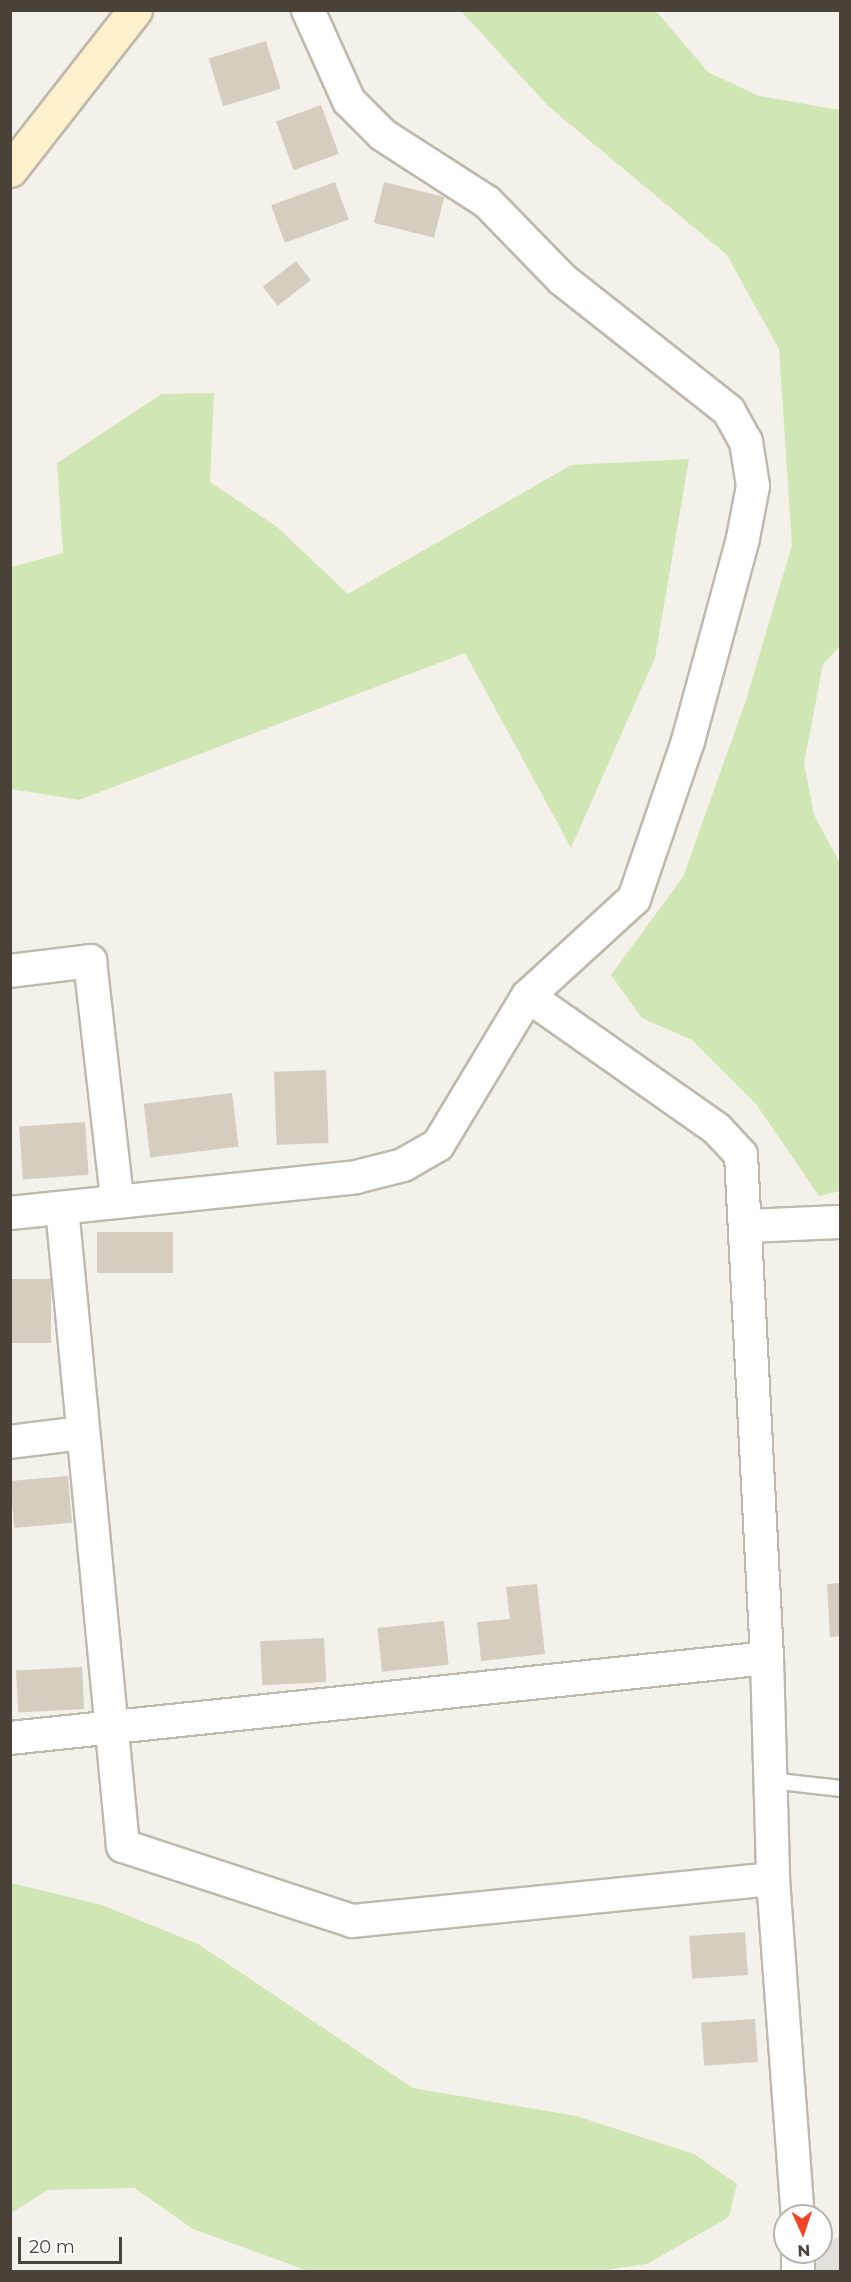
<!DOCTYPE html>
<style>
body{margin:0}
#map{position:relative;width:851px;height:2282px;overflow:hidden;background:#f4f1ea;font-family:Montserrat,sans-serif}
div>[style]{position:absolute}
.industrial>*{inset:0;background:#e4e0db}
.green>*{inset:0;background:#d0e6b5}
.building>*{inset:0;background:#d5cdc0;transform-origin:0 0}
.roads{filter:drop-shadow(2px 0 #bfb9ad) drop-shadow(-2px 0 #bfb9ad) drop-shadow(0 2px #bfb9ad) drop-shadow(0 -2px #bfb9ad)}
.lane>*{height:15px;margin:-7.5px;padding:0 7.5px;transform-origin:7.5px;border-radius:7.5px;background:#fff}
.street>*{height:32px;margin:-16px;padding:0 16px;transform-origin:16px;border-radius:16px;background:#fff}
.secondary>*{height:33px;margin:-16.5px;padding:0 16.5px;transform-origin:16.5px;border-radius:16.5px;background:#fcf1cc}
span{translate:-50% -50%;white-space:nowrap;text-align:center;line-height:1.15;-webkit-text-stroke:6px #fff;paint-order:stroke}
.frame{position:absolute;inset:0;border:12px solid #484238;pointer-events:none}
.north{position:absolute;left:773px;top:2204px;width:60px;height:60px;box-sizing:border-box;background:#fff;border:2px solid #b6b3af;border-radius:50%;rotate:177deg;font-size:16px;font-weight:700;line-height:24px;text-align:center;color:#484238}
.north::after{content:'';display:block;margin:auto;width:21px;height:27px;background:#f04626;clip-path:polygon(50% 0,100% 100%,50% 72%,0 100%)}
.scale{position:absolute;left:18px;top:2237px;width:104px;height:27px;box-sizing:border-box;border:3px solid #484238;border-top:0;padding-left:8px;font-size:18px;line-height:21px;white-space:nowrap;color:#484238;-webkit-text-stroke:4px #fff;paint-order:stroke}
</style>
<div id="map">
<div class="industrial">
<div style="clip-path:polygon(840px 2236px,840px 2271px,816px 2271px,815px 2252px)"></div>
</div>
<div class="green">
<div style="clip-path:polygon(461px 11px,656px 11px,708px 72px,759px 96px,840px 110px,840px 646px,823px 664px,804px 763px,814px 815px,840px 863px,840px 1191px,819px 1196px,756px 1104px,692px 1040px,642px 1018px,611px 975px,683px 877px,746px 700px,792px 545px,779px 349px,727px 255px,548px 106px)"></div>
<div style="clip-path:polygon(214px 393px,210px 482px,277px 527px,348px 594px,571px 465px,689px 459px,655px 658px,571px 848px,465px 653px,79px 800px,11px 789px,11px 567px,63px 553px,57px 463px,162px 394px)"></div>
<div style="clip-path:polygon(11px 1883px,102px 1905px,198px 1944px,413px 2088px,576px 2116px,694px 2154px,737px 2184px,729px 2217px,647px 2264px,599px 2271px,311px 2272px,193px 2229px,134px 2188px,48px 2190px,11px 2213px)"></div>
</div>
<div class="building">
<div style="left:266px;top:41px;width:50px;height:60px;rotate:73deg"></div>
<div style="left:321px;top:105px;width:52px;height:48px;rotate:70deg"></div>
<div style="left:335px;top:182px;width:40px;height:68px;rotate:70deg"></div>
<div style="left:384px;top:182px;width:62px;height:42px;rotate:14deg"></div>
<div style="left:296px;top:261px;width:24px;height:42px;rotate:52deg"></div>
<div style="left:326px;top:1070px;width:73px;height:52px;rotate:88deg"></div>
<div style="left:232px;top:1093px;width:54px;height:89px;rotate:83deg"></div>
<div style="left:85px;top:1122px;width:53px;height:66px;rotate:86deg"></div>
<div style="left:97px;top:1232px;width:76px;height:41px"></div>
<div style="left:10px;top:1279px;width:41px;height:64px"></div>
<div style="left:68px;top:1476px;width:47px;height:58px;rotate:85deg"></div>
<div style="clip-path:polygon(840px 1583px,840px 1636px,830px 1637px,827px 1584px)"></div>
<div style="clip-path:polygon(537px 1584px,545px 1654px,481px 1661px,477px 1622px,510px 1619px,506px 1587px)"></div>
<div style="left:444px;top:1621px;width:44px;height:67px;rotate:84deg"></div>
<div style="left:324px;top:1638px;width:44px;height:64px;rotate:87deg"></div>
<div style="left:82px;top:1667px;width:42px;height:66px;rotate:87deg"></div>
<div style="left:745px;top:1932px;width:43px;height:56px;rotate:86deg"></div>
<div style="left:755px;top:2019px;width:43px;height:54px;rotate:86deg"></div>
</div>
<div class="roads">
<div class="lane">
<div style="left:769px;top:1780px;width:71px;rotate:6.4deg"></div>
</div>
<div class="street">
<div style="left:10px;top:971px;width:81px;rotate:-7.1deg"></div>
<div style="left:90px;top:961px;width:239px;rotate:83.5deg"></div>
<div style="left:528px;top:996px;width:231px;rotate:35.1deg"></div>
<div style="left:717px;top:1129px;width:35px;rotate:47deg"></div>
<div style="left:741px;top:1155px;width:504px;rotate:87.04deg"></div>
<div style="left:62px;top:1208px;width:641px;rotate:84.54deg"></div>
<div style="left:123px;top:1846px;width:241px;rotate:18.1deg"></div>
<div style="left:352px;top:1921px;width:423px;rotate:-5.7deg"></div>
<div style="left:10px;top:1213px;width:348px;rotate:-5.9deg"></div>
<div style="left:356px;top:1177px;width:49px;rotate:-14.3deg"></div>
<div style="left:403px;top:1165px;width:40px;rotate:-29.7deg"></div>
<div style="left:438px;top:1145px;width:174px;rotate:-58.9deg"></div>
<div style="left:528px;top:996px;width:144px;rotate:-42.5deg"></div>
<div style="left:634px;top:899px;width:167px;rotate:-71.1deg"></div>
<div style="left:688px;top:741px;width:210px;rotate:-74.8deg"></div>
<div style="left:743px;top:538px;width:53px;rotate:-79.1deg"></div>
<div style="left:753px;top:486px;width:45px;rotate:-99deg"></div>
<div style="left:746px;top:442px;width:35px;rotate:-119deg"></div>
<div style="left:729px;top:411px;width:213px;rotate:-141.7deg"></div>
<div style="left:562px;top:279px;width:107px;rotate:-134.2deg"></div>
<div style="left:487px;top:202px;width:124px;rotate:-147.2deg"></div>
<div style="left:383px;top:135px;width:48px;rotate:-135deg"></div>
<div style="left:349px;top:101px;width:100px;rotate:-114.3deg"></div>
<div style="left:747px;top:1226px;width:93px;rotate:-2.5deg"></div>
<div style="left:10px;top:1442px;width:73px;rotate:-7.1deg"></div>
<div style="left:10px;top:1738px;width:761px;rotate:-6.03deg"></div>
<div style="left:767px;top:1658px;width:221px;rotate:88.4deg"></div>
<div style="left:773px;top:1879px;width:338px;rotate:85.8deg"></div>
<div style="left:798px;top:2272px;width:20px;rotate:-90deg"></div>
</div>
<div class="secondary">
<div style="left:10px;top:170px;width:203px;rotate:-52deg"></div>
</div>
</div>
<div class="frame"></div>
<div class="north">N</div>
<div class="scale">20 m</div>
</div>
